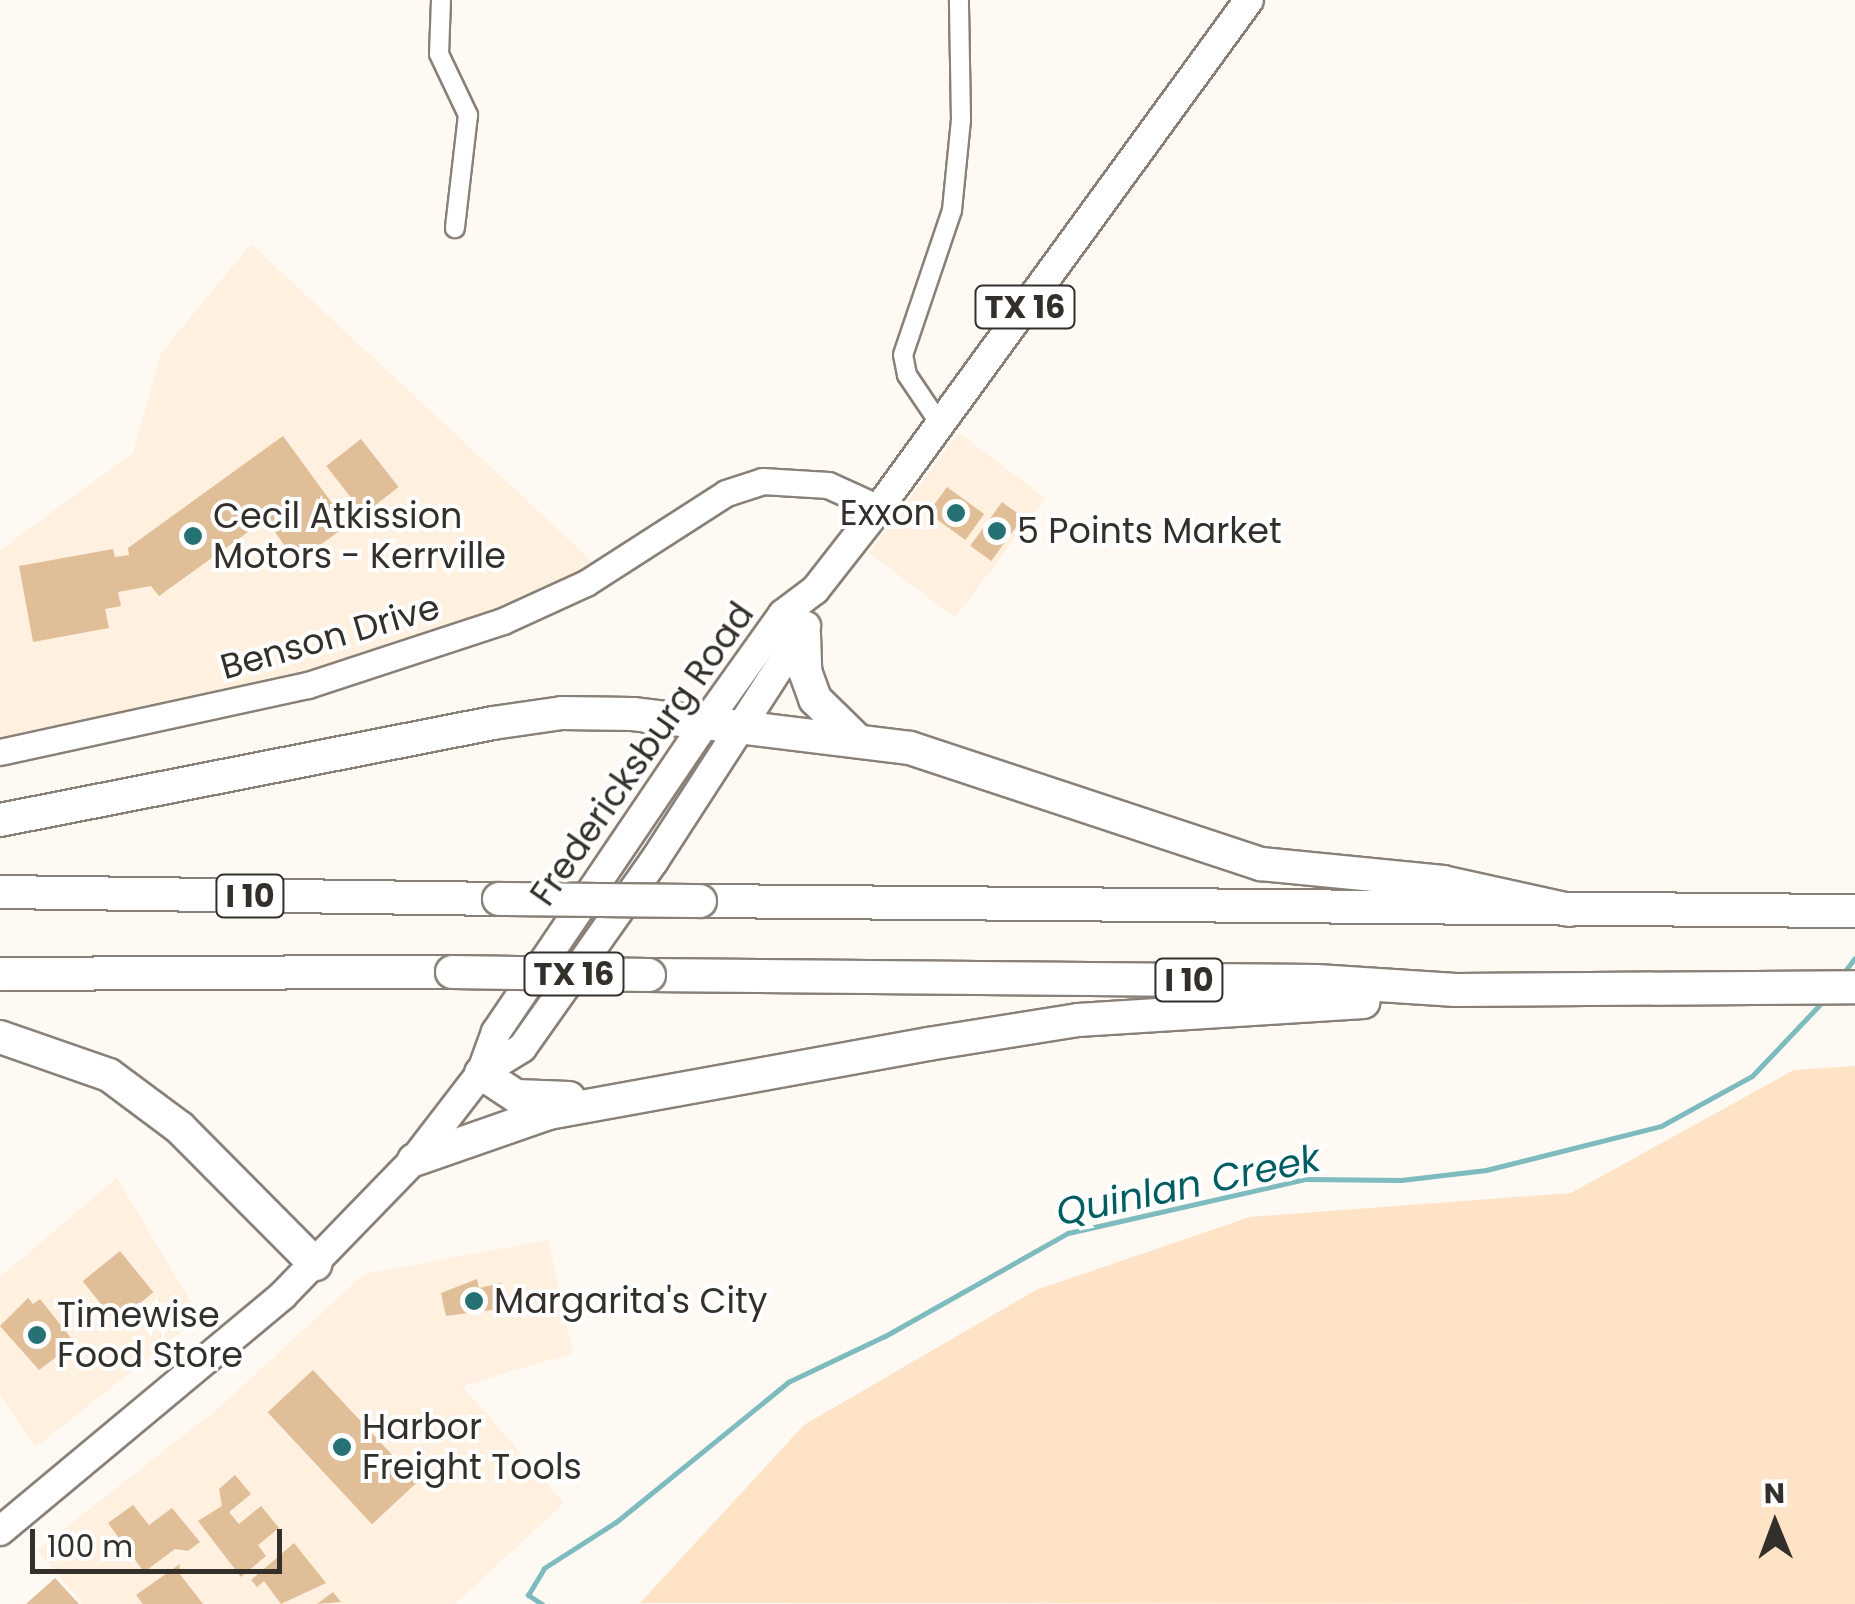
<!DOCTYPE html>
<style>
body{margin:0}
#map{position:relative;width:1855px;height:1604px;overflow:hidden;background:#fef9f3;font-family:Poppins,sans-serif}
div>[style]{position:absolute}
.built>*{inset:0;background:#fff0e0;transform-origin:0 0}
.green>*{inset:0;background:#fee3c6}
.stream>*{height:5px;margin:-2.5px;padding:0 2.5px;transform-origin:2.5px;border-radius:2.5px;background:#7dbbbe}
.building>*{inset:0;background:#e0be98;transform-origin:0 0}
.roads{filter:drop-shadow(2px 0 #898178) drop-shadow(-2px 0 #898178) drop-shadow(0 2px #898178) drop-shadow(0 -2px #898178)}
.street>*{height:18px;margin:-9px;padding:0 9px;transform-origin:9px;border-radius:9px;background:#fff}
.secondary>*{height:25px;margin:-12.5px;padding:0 12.5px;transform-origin:12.5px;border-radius:12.5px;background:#fff}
.primary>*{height:28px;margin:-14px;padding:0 14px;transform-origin:14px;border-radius:14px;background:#fff}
.highway>*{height:32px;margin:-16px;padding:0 16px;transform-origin:16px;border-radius:16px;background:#fff}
.bridges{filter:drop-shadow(2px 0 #898178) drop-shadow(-2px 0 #898178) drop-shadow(0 2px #898178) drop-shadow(0 -2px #898178)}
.highway-bridge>*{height:32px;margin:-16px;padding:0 16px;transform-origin:16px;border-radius:16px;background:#fff}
.dots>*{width:28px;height:28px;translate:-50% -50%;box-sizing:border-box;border:5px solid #fff;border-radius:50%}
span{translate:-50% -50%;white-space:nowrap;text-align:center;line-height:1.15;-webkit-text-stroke:8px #fff;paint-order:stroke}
.shield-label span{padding:2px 8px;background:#fff;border:2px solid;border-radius:8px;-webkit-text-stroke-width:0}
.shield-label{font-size:32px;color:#33302c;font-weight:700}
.poi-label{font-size:35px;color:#33302c}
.right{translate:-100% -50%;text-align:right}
.left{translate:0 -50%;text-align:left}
.street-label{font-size:35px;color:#33302c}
.water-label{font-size:38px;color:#005e62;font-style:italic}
.north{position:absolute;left:1725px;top:1474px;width:100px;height:100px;-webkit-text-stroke:8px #fff;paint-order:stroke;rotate:359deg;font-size:28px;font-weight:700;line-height:40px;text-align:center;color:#33302c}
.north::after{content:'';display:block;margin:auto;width:35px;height:45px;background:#33302c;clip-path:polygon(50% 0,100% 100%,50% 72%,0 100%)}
.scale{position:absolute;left:30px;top:1529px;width:252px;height:45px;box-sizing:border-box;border:5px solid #33302c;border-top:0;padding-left:12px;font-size:30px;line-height:35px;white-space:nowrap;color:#33302c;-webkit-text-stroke:8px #fff;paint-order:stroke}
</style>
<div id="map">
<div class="built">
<div style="clip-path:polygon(251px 244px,596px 565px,539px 596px,348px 665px,0 745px,0 550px,133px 453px,161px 353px)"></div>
<div style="left:959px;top:433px;width:108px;height:150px;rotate:37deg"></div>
<div style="clip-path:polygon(117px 1178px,200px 1317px,36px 1447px,0 1395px,0 1277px)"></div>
<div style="clip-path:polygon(548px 1240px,573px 1353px,462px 1386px,564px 1503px,455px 1604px,83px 1604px,37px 1550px,220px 1407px,364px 1274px)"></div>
</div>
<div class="green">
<div style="clip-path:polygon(1855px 1066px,1855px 1604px,640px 1603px,804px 1425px,1036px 1290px,1250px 1217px,1571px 1193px,1794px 1070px)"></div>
</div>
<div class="stream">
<div style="left:1842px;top:975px;width:21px;rotate:-53deg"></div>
<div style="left:542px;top:1604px;width:17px;rotate:-147deg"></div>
<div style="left:528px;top:1595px;width:31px;rotate:-59deg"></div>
<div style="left:544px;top:1568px;width:85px;rotate:-32.6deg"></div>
<div style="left:616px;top:1522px;width:222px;rotate:-39.1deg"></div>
<div style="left:788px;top:1382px;width:107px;rotate:-25.4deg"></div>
<div style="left:885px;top:1336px;width:210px;rotate:-29.4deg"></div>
<div style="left:1068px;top:1233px;width:243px;rotate:-12.8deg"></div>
<div style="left:1305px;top:1179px;width:96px;rotate:0.6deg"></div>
<div style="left:1401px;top:1180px;width:86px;rotate:-6.7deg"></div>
<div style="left:1486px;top:1170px;width:180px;rotate:-14.1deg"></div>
<div style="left:1661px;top:1126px;width:104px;rotate:-28.8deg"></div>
<div style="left:1752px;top:1076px;width:105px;rotate:-46.5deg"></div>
</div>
<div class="building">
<div style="clip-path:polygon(283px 436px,348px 525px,296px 562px,266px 519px,159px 596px,151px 586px,118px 592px,121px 606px,105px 609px,109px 628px,33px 642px,19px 566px,113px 549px,115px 557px,129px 555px,128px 548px)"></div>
<div style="left:361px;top:439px;width:61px;height:44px;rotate:52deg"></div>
<div style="left:947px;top:487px;width:46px;height:32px;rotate:36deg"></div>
<div style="left:1002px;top:502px;width:26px;height:54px;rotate:36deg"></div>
<div style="left:120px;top:1251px;width:53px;height:48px;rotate:51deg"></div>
<div style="clip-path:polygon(477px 1279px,479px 1288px,501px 1283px,507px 1308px,446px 1316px,441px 1293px)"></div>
<div style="clip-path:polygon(28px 1298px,33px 1304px,40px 1299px,75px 1343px,39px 1370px,0 1326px)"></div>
<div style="left:313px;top:1370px;width:153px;height:62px;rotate:47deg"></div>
<div style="clip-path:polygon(235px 1475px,251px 1494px,229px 1512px,239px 1524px,261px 1506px,279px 1528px,258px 1545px,266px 1556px,241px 1577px,198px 1521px,222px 1506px,219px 1489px)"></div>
<div style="clip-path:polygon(133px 1505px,149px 1525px,172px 1508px,200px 1542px,188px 1551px,175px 1549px,144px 1572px,108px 1523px)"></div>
<div style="clip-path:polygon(294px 1543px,326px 1583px,281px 1604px,264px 1581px,257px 1587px,251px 1580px)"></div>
<div style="clip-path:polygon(180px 1564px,179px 1573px,203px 1604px,143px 1604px,136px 1595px)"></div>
<div style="clip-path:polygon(55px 1578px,79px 1604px,26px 1604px)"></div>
<div style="clip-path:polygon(333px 1592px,341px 1602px,317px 1604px)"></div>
</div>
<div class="roads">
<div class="street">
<div style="left:441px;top:0;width:54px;rotate:92.1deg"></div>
<div style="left:439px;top:54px;width:68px;rotate:64.6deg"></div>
<div style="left:468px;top:115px;width:114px;rotate:96.6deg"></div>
<div style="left:940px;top:424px;width:59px;rotate:-124deg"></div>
<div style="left:907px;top:375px;width:20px;rotate:-101deg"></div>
<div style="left:903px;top:355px;width:153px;rotate:-71.3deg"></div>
<div style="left:952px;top:210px;width:90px;rotate:-84.3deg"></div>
<div style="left:961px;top:120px;width:120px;rotate:-91deg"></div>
</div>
<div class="secondary">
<div style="left:0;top:752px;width:315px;rotate:-12.3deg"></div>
<div style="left:308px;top:685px;width:205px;rotate:-18.2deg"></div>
<div style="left:503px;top:621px;width:91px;rotate:-24.6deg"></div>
<div style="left:586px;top:583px;width:166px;rotate:-32.7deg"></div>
<div style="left:726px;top:493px;width:38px;rotate:-18deg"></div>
<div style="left:762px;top:481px;width:66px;rotate:3.5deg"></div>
<div style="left:828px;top:485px;width:56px;rotate:24.3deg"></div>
</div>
<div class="primary">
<div style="left:481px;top:1073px;width:48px;rotate:-31.4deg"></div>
<div style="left:522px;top:1048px;width:229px;rotate:-54.8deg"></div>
<div style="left:654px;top:861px;width:280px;rotate:-57.1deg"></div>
<div style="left:0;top:1531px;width:368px;rotate:-39.8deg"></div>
<div style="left:283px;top:1295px;width:188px;rotate:-45.9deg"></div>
<div style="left:414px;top:1160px;width:110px;rotate:-52.4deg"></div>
<div style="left:481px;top:1073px;width:44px;rotate:-69.9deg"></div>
<div style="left:496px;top:1032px;width:374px;rotate:-55.9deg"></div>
<div style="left:706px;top:722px;width:133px;rotate:-54.5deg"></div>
<div style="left:783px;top:614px;width:40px;rotate:-37deg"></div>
<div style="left:815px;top:590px;width:104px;rotate:-52deg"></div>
<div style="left:879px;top:508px;width:628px;rotate:-53.93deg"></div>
</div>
<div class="highway">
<div style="left:804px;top:634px;width:37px;rotate:88deg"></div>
<div style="left:805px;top:671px;width:30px;rotate:70deg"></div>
<div style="left:815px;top:699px;width:56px;rotate:44.3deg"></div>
<div style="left:0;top:820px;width:502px;rotate:-11.13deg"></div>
<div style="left:493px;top:723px;width:70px;rotate:-8.2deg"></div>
<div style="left:562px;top:713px;width:71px;rotate:0.8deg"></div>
<div style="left:633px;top:714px;width:279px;rotate:7deg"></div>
<div style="left:910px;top:748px;width:370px;rotate:18.3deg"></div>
<div style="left:1261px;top:864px;width:183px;rotate:5.6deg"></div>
<div style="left:1443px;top:882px;width:129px;rotate:12.5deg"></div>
<div style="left:0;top:892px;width:499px;rotate:0.8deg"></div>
<div style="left:700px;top:901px;width:1155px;rotate:0.5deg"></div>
<div style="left:0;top:974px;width:452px;rotate:-0.3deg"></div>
<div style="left:649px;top:975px;width:668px;rotate:0.51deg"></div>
<div style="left:1317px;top:981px;width:139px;rotate:3.7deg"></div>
<div style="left:1456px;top:990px;width:399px;rotate:-0.4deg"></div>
<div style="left:0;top:1037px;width:115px;rotate:19.2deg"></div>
<div style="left:109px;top:1075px;width:89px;rotate:36.7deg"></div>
<div style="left:180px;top:1128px;width:192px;rotate:45.2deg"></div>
<div style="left:481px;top:1073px;width:42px;rotate:33.3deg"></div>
<div style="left:516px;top:1096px;width:53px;rotate:2.2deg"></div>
<div style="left:414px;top:1160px;width:143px;rotate:-19.2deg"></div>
<div style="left:549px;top:1113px;width:385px;rotate:-10.3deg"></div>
<div style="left:928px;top:1044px;width:152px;rotate:-9.1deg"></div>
<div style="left:1078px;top:1020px;width:286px;rotate:-3.6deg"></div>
</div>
</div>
<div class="bridges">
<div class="highway-bridge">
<div style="left:499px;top:899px;width:201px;rotate:0.6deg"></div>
<div style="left:452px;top:972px;width:197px;rotate:0.9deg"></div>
</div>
</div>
<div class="dots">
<div style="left:956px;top:513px;background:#267174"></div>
<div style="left:997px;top:531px;background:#267174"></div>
<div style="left:193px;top:536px;background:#267174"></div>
<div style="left:474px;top:1301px;background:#267174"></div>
<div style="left:37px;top:1335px;background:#267174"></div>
<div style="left:342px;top:1447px;background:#267174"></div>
</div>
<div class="shield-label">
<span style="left:1025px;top:307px">TX 16</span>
<span style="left:250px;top:896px">I 10</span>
<span style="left:574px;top:974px">TX 16</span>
<span style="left:1189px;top:980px">I 10</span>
</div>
<div class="poi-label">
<span class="right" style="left:936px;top:513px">Exxon</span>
<span class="left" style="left:213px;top:536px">Cecil Atkission<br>Motors - Kerrville</span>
<span class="left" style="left:1017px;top:531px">5 Points Market</span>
<span class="left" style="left:494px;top:1301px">Margarita's City</span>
<span class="left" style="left:57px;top:1335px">Timewise<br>Food Store</span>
<span class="left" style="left:362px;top:1447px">Harbor<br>Freight Tools</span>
</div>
<div class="street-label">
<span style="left:330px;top:637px;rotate:-16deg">Benson Drive</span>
<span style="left:642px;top:754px;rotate:-55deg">Fredericksburg Road</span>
</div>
<div class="water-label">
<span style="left:1188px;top:1185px;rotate:-12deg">Quinlan Creek</span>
</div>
<div class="north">N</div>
<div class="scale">100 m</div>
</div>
